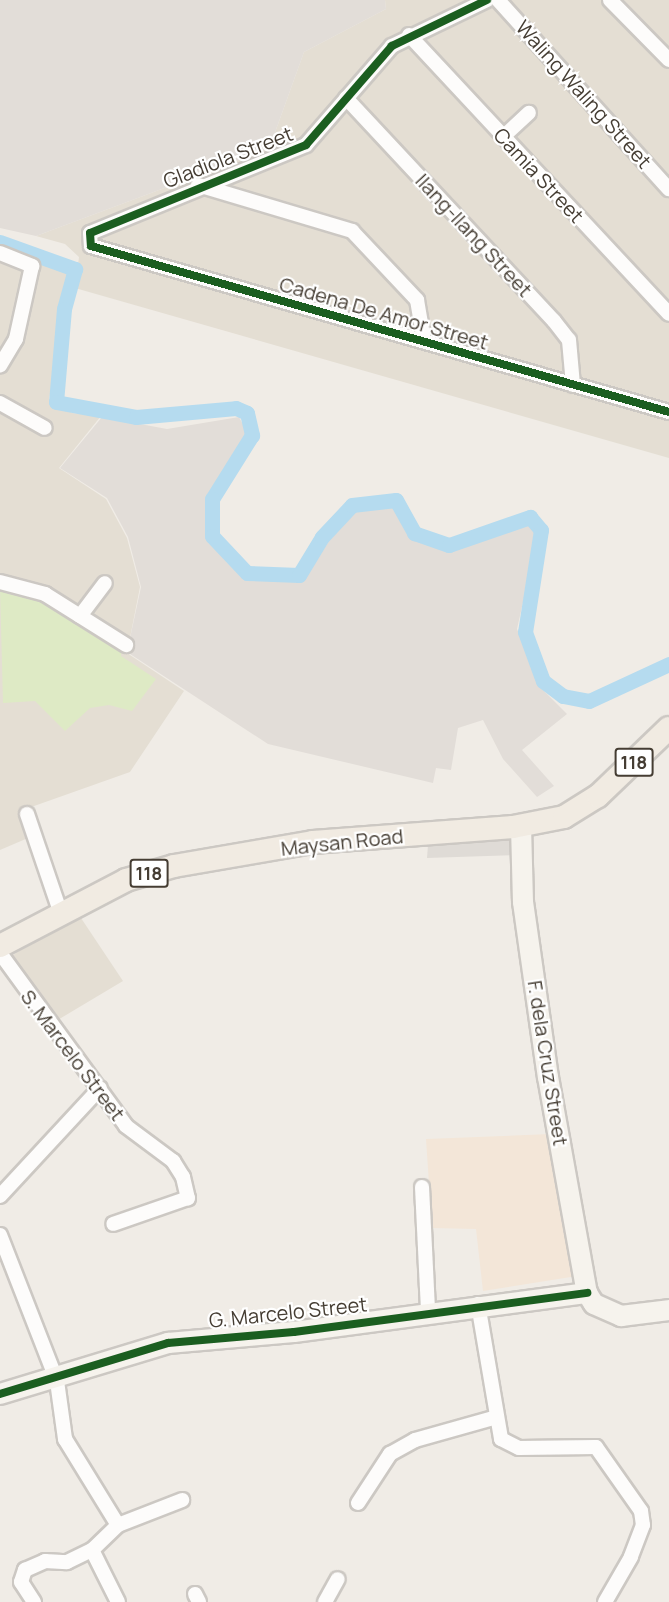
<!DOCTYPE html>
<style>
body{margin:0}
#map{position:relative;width:669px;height:1602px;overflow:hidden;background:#f0ece6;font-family:Manrope,sans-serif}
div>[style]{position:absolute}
.residential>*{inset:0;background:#e4ded3}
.commercial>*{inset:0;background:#f3e6d8}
.industrial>*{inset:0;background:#e2ddd8}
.green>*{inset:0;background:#deeac5}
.parking>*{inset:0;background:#dfdbd6}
.canal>*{height:15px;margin:-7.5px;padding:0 7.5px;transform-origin:7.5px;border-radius:7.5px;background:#b5dbef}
.roads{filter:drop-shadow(2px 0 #ccc8c3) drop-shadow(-2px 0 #ccc8c3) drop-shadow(0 2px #ccc8c3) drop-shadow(0 -2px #ccc8c3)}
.street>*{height:14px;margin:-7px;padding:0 7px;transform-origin:7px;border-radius:7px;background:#fdfcfb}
.secondary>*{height:20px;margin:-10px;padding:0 10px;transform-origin:10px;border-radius:10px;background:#f6f3ed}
.primary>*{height:22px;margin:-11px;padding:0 11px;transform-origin:11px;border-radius:11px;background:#f1ebe2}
.cycleway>*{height:8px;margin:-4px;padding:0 4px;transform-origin:4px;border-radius:4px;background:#1b5e20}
span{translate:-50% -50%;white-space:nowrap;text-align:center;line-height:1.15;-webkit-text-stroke:4.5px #fff;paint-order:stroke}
.shield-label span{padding:2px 4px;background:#fff;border:2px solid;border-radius:4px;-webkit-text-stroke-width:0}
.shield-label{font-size:18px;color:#453d33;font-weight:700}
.street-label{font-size:20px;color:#453d33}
</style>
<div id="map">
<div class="residential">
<div style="clip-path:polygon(385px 0,669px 0,669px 458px,75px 288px,79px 257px,65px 244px,36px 236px,269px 149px,304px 52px,386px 9px)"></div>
<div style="clip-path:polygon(5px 243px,72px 270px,49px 399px,72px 413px,101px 416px,59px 468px,106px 499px,127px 538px,140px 587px,127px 653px,184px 691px,130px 772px,20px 811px,28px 838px,0 850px,0 245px)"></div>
<div style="clip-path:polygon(75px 909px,123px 981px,56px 1021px,10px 957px,21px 950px,18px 945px)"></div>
</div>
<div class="commercial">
<div style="clip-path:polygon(551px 1134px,577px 1276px,483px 1291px,476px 1229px,432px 1228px,426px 1139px)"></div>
</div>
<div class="industrial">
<div style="clip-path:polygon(0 0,385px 0,386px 9px,304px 52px,269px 149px,36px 236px,0 228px)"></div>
<div style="clip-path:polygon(102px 417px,167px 429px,239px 417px,248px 434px,207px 498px,209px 537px,248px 577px,301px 579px,353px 509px,394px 504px,412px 537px,450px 547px,528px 521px,539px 531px,517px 629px,542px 689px,567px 714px,522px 750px,554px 786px,537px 797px,503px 759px,483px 720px,458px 728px,451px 770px,436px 768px,433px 783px,268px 744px,127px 652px,141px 587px,128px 537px,107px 498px,60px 468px)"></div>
</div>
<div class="green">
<div style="clip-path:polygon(0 587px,43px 597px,122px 647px,121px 656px,156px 679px,132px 711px,109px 705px,90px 708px,65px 731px,35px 701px,3px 703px)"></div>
</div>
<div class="parking">
<div style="clip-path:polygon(516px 839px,517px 855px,427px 858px,428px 845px)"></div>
</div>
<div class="canal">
<div style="left:0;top:242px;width:80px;rotate:19.8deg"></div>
<div style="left:75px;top:269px;width:41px;rotate:105.4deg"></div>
<div style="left:64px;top:309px;width:93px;rotate:94.9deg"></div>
<div style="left:56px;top:402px;width:81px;rotate:10.6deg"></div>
<div style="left:136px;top:417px;width:100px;rotate:-5.1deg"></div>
<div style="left:236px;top:408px;width:12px;rotate:24deg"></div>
<div style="left:247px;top:413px;width:23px;rotate:77deg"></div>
<div style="left:252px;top:435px;width:75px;rotate:122deg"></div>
<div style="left:212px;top:499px;width:37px;rotate:90deg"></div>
<div style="left:212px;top:536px;width:51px;rotate:46.6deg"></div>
<div style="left:247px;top:573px;width:52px;rotate:2.2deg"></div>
<div style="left:299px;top:575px;width:44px;rotate:-58.8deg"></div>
<div style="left:322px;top:537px;width:44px;rotate:-46.8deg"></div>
<div style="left:352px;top:505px;width:44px;rotate:-6.5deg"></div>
<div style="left:396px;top:500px;width:38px;rotate:61deg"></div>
<div style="left:414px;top:533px;width:37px;rotate:19deg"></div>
<div style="left:449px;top:545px;width:86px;rotate:-19.1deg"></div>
<div style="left:530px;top:517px;width:17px;rotate:50deg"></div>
<div style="left:541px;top:530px;width:103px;rotate:98.9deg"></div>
<div style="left:525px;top:632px;width:52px;rotate:69.8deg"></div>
<div style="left:543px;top:681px;width:25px;rotate:37deg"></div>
<div style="left:563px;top:696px;width:26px;rotate:11deg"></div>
<div style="left:589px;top:701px;width:88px;rotate:-24.8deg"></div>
</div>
<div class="roads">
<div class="street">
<div style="left:487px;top:0;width:106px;rotate:154.2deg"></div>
<div style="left:392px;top:46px;width:131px;rotate:131deg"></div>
<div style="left:306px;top:145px;width:233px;rotate:157.8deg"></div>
<div style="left:90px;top:233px;width:13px;rotate:86deg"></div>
<div style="left:91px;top:246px;width:601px;rotate:16.02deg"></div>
<div style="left:498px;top:0;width:255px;rotate:47.9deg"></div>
<div style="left:610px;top:0;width:84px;rotate:45.5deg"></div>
<div style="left:409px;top:35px;width:381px;rotate:47deg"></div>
<div style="left:346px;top:98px;width:305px;rotate:47deg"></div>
<div style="left:554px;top:321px;width:24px;rotate:52deg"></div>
<div style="left:569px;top:340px;width:45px;rotate:84.9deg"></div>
<div style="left:504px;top:136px;width:34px;rotate:-43deg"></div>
<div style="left:198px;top:185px;width:161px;rotate:16.6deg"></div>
<div style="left:352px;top:231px;width:95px;rotate:46.7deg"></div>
<div style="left:417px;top:300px;width:42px;rotate:80.3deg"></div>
<div style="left:0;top:253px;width:35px;rotate:22deg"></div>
<div style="left:32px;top:266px;width:75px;rotate:102.4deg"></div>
<div style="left:16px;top:339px;width:31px;rotate:121deg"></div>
<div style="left:0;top:403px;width:51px;rotate:29.1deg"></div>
<div style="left:0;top:582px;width:47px;rotate:14.9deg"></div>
<div style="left:45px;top:594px;width:96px;rotate:32.2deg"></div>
<div style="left:80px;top:616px;width:41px;rotate:-52.9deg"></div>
<div style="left:27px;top:814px;width:102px;rotate:71.2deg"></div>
<div style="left:0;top:953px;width:214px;rotate:53.9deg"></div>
<div style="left:126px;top:1126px;width:59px;rotate:36.7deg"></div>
<div style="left:173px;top:1161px;width:19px;rotate:58deg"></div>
<div style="left:183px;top:1177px;width:22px;rotate:77deg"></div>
<div style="left:188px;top:1198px;width:79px;rotate:160.9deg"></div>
<div style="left:422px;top:1187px;width:124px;rotate:87.2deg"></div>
<div style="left:0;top:1196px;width:147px;rotate:-47.2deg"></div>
<div style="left:0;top:1235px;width:157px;rotate:68.7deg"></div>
<div style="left:57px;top:1381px;width:59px;rotate:82.1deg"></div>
<div style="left:65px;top:1439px;width:101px;rotate:58.4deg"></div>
<div style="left:478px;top:1304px;width:137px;rotate:80.3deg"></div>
<div style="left:501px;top:1439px;width:20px;rotate:27deg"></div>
<div style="left:519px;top:1448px;width:77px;rotate:-0.7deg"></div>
<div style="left:596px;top:1447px;width:78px;rotate:54.9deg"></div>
<div style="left:641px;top:1511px;width:14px;rotate:82deg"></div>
<div style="left:643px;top:1525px;width:34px;rotate:111deg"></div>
<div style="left:631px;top:1557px;width:52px;rotate:120deg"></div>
<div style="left:358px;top:1503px;width:59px;rotate:-56.9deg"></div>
<div style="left:390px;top:1454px;width:29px;rotate:-29deg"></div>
<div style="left:415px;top:1440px;width:85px;rotate:-15.7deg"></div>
<div style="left:118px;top:1525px;width:36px;rotate:136deg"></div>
<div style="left:92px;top:1550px;width:58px;rotate:63.4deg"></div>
<div style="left:118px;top:1525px;width:69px;rotate:-21.3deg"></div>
<div style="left:195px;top:1594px;width:9px;rotate:63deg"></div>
<div style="left:34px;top:1602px;width:24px;rotate:-123deg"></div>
<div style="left:21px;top:1582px;width:13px;rotate:-72deg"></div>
<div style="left:25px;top:1570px;width:22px;rotate:-24deg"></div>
<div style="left:45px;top:1561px;width:22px;rotate:3deg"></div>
<div style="left:67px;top:1562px;width:28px;rotate:-26deg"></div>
<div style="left:325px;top:1602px;width:26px;rotate:-61deg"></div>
</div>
<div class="secondary">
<div style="left:521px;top:826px;width:76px;rotate:88.5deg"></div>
<div style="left:523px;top:902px;width:177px;rotate:81.9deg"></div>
<div style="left:548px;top:1077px;width:219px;rotate:79.8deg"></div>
<div style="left:587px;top:1293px;width:13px;rotate:58deg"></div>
<div style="left:594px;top:1304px;width:30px;rotate:24deg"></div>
<div style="left:621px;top:1316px;width:48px;rotate:-7.1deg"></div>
<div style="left:0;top:1394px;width:176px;rotate:-16.9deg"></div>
<div style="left:168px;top:1343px;width:126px;rotate:-5deg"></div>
<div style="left:294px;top:1332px;width:296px;rotate:-7.6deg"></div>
</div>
<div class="primary">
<div style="left:0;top:946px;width:142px;rotate:-27.6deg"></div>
<div style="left:126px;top:880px;width:50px;rotate:-16.3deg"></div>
<div style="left:174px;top:866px;width:141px;rotate:-9.8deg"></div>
<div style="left:313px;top:842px;width:201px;rotate:-4.3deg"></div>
<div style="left:513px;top:827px;width:52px;rotate:-11.1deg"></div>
<div style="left:564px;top:817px;width:40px;rotate:-32deg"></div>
<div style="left:598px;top:796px;width:98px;rotate:-43.8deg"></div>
</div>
</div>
<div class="cycleway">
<div style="left:487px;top:0;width:106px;rotate:154.2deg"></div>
<div style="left:392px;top:46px;width:131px;rotate:131deg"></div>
<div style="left:306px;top:145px;width:233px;rotate:157.8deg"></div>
<div style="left:90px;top:233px;width:13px;rotate:86deg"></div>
<div style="left:91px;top:246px;width:601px;rotate:16.02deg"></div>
<div style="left:0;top:1394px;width:176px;rotate:-16.9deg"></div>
<div style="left:168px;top:1343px;width:126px;rotate:-5deg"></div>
<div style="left:294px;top:1332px;width:296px;rotate:-7.6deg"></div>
</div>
<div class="shield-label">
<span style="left:634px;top:762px">118</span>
<span style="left:149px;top:873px">118</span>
</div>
<div class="street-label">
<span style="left:584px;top:94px;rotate:48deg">Waling Waling Street</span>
<span style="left:228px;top:157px;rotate:-21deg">Gladiola Street</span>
<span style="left:539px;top:175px;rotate:47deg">Camia Street</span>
<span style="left:474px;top:235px;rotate:47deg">Ilang-Ilang Street</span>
<span style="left:384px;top:313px;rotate:16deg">Cadena De Amor Street</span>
<span style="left:342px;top:842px;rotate:-6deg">Maysan Road</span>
<span style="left:73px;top:1055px;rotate:53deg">S. Marcelo Street</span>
<span style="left:548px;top:1063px;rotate:81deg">F. dela Cruz Street</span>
<span style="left:288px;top:1312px;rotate:-6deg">G. Marcelo Street</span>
</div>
</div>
